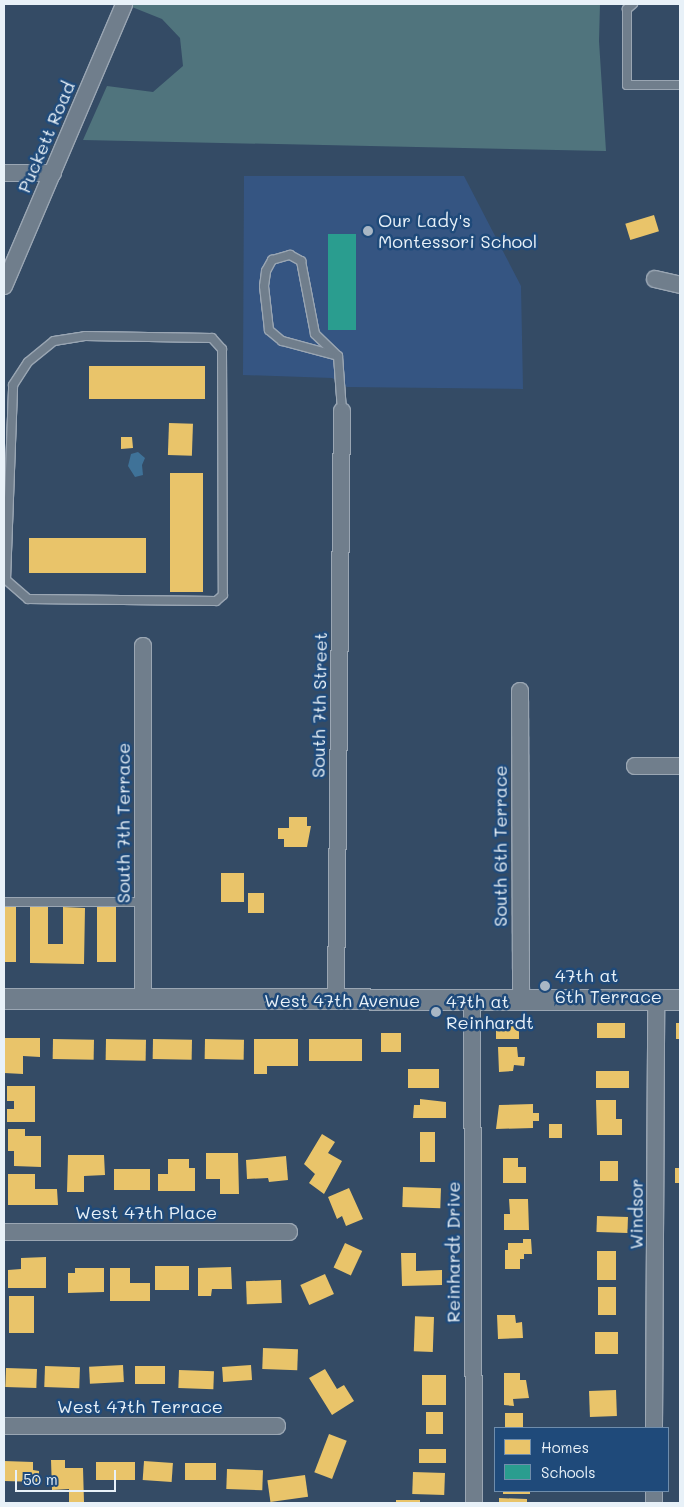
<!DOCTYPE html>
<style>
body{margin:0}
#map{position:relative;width:684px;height:1507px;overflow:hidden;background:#344b65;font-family:Mali,sans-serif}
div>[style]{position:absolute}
.built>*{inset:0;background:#355582}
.green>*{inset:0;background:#50747d}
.water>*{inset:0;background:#3f7298}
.homes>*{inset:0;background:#e9c46a;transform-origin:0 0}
.schools>*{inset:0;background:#2a9d8f;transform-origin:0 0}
.roads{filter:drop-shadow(1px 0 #9aa6b3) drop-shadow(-1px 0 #9aa6b3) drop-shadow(0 1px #9aa6b3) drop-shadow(0 -1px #9aa6b3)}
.service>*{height:8px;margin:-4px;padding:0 4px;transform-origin:4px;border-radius:4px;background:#707e8c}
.minor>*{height:16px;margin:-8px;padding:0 8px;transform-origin:8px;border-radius:8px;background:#707e8c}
.tertiary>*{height:20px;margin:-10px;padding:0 10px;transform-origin:10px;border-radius:10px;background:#707e8c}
.dots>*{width:14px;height:14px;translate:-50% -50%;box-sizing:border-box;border:2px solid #1f4a7a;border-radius:50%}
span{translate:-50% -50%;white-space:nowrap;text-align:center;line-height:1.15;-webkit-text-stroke:5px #1f4a7a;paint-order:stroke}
.street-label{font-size:18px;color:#e8f1f8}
.poi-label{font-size:18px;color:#e8f1f8}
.left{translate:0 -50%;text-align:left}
.frame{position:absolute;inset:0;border:5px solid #e8f1f8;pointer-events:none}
.legend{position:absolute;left:494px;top:1427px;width:175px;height:65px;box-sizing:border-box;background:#1f4a7a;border:1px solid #6f8dac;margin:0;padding:6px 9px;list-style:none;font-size:15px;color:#e8f1f8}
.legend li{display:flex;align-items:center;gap:10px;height:25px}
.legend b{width:25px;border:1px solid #6f8dac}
.scale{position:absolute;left:15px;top:1470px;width:101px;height:22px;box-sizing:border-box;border:2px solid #e8f1f8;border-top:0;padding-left:6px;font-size:15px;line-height:18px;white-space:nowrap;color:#e8f1f8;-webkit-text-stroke:4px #1f4a7a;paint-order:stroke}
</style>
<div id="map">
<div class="built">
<div style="clip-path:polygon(244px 176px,464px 176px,521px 286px,523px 389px,347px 387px,332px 378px,243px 375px)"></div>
</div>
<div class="green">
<div style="clip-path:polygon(133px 4px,600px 4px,599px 41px,606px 151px,83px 140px,107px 86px,153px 92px,183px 66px,180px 38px,162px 19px,132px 7px)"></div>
</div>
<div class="water">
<div style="clip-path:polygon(138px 452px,145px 458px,142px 465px,143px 475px,135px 477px,128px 466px,131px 454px)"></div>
</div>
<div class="homes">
<div style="left:654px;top:215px;width:17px;height:30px;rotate:73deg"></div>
<div style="left:89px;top:366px;width:116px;height:33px"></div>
<div style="left:169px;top:423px;width:24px;height:32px;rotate:2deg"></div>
<div style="clip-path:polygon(121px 437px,132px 437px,133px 448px,121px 449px)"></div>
<div style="left:170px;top:473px;width:33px;height:119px"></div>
<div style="left:29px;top:538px;width:117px;height:35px"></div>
<div style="clip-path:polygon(289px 817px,307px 817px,307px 826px,311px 826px,307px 847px,284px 847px,284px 839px,278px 839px,278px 828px,289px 828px)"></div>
<div style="left:221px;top:873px;width:23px;height:29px"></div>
<div style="left:248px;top:893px;width:16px;height:20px"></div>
<div style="left:4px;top:907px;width:12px;height:55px"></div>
<div style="clip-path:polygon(30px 907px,48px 907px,48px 944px,63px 944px,63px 907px,85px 908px,84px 964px,30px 963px)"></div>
<div style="left:97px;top:907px;width:19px;height:55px"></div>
<div style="left:496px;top:1023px;width:23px;height:16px"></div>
<div style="left:597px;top:1023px;width:28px;height:15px"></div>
<div style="left:676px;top:1023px;width:4px;height:16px"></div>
<div style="left:381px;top:1033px;width:20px;height:19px"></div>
<div style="clip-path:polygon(4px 1038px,40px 1038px,40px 1057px,23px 1056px,23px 1074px,4px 1073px)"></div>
<div style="left:53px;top:1039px;width:41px;height:20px;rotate:1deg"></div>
<div style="left:106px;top:1039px;width:40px;height:21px;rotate:1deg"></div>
<div style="left:153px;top:1039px;width:39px;height:20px;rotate:1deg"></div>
<div style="left:205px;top:1039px;width:39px;height:20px;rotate:1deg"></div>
<div style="clip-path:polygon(254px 1039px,298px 1039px,298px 1066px,267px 1066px,267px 1074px,254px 1074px)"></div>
<div style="left:309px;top:1039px;width:53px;height:22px"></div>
<div style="clip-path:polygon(498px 1047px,517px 1047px,518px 1057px,525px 1057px,524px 1066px,514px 1065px,513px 1071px,499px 1072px)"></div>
<div style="left:439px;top:1069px;width:19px;height:31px;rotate:90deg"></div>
<div style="left:596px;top:1071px;width:33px;height:17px"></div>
<div style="clip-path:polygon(7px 1086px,35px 1086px,35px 1122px,7px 1122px,7px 1109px,14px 1109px,14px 1101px,7px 1101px)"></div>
<div style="clip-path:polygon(420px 1099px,446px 1102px,446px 1118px,413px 1118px,414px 1105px,420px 1105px)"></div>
<div style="clip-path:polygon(596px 1100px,616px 1100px,616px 1119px,622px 1119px,622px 1135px,597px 1135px)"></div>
<div style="clip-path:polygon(533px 1104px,533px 1113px,539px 1113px,539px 1121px,533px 1121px,533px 1128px,496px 1129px,499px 1105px)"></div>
<div style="left:549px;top:1124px;width:13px;height:14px"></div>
<div style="clip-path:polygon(8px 1129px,25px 1129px,25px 1136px,41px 1136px,41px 1167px,14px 1166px,14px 1151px,8px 1151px)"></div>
<div style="left:420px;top:1132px;width:15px;height:30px"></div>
<div style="clip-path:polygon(322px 1134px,335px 1142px,328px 1153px,342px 1161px,324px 1194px,309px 1183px,315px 1174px,304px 1164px)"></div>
<div style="clip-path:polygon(206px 1153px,238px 1153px,239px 1194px,220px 1194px,220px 1179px,206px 1179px)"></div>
<div style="clip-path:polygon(68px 1155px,104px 1155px,105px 1175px,84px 1176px,84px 1192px,67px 1192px)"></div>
<div style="clip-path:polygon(286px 1156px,288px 1180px,269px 1182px,268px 1178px,247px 1179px,246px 1160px)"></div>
<div style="clip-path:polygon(503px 1158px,518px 1158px,518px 1167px,526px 1167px,526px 1183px,503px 1183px)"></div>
<div style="clip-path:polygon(168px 1159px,189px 1159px,189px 1168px,195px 1168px,195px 1191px,158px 1191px,158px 1174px,168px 1174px)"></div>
<div style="left:600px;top:1161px;width:18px;height:20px"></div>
<div style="left:675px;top:1168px;width:5px;height:15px"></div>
<div style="left:114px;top:1169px;width:36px;height:21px"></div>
<div style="clip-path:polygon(8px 1174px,35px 1174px,35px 1189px,57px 1189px,58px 1205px,8px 1205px)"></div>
<div style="left:403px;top:1187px;width:38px;height:20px;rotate:2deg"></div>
<div style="clip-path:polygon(349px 1188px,363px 1219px,346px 1226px,342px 1216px,337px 1219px,328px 1197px)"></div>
<div style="clip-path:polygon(509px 1199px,528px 1199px,529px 1230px,504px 1230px,504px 1214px,510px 1214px)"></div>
<div style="left:597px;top:1216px;width:31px;height:16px;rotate:2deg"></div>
<div style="clip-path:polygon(523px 1239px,531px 1239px,532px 1254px,524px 1254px,524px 1259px,520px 1259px,520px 1269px,505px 1269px,505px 1250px,508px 1250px,508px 1243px,523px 1243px)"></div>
<div style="left:345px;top:1243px;width:19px;height:27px;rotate:25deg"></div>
<div style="left:616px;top:1251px;width:29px;height:19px;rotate:90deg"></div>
<div style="clip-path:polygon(401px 1253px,416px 1253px,416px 1271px,442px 1270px,442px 1285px,402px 1286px)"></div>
<div style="clip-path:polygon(46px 1257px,46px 1288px,8px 1288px,8px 1270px,21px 1269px,21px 1258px)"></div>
<div style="left:155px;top:1266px;width:34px;height:24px"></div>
<div style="clip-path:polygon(231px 1267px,232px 1289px,212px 1289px,211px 1296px,198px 1296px,198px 1268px)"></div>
<div style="clip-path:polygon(75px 1268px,104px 1268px,104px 1292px,68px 1293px,68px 1273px,75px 1273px)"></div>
<div style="clip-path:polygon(110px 1268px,130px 1268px,130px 1283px,150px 1283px,150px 1301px,110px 1301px)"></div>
<div style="left:325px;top:1274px;width:22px;height:27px;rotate:66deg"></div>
<div style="left:281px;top:1280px;width:23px;height:35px;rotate:88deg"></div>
<div style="left:598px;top:1287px;width:18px;height:28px"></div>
<div style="left:9px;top:1296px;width:25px;height:37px"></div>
<div style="clip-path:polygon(497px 1315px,515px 1315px,516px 1323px,522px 1322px,523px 1338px,498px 1339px)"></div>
<div style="left:434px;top:1317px;width:35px;height:19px;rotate:92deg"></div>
<div style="left:595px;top:1332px;width:23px;height:22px"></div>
<div style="left:263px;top:1348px;width:35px;height:21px;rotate:2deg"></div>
<div style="left:123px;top:1365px;width:17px;height:34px;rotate:87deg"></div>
<div style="left:251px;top:1365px;width:15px;height:29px;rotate:86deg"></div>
<div style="left:45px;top:1366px;width:35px;height:21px;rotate:2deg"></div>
<div style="left:135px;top:1366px;width:30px;height:18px"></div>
<div style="left:6px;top:1368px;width:31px;height:19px;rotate:2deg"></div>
<div style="clip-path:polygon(325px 1369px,337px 1389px,344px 1385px,354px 1401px,332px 1415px,309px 1378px)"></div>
<div style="left:179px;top:1370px;width:35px;height:18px;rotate:2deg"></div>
<div style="clip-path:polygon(504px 1373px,520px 1373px,520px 1380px,526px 1380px,529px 1398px,513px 1399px,514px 1406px,504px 1405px)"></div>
<div style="left:422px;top:1375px;width:24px;height:30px"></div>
<div style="left:616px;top:1390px;width:26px;height:27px;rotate:88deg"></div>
<div style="left:426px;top:1412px;width:17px;height:22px"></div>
<div style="left:505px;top:1413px;width:18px;height:15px"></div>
<div style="left:329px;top:1434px;width:19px;height:41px;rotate:21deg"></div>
<div style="left:419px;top:1449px;width:27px;height:14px"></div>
<div style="clip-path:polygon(51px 1460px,65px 1460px,65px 1468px,83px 1468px,84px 1502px,69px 1502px,69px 1489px,52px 1490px)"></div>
<div style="clip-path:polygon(4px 1461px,33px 1462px,33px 1470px,39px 1471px,39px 1482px,4px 1481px)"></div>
<div style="left:144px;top:1461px;width:29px;height:19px;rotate:4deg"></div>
<div style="left:96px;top:1462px;width:39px;height:18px"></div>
<div style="left:185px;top:1463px;width:31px;height:17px"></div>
<div style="left:227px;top:1469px;width:36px;height:20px;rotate:2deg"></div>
<div style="left:413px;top:1472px;width:32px;height:22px;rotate:2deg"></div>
<div style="left:305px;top:1475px;width:22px;height:38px;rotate:82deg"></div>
<div style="left:503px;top:1491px;width:27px;height:3px"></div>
<div style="clip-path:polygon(499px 1498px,527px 1499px,527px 1503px,499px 1503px)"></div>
<div style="left:396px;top:1500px;width:24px;height:3px"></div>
</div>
<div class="schools">
<div style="left:328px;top:234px;width:28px;height:96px"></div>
</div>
<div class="roads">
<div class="service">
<div style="left:633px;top:4px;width:8px;rotate:140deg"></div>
<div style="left:627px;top:9px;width:76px;rotate:90deg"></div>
<div style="left:627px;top:85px;width:53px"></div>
<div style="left:85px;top:336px;width:127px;rotate:0.9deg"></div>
<div style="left:212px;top:338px;width:15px;rotate:48deg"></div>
<div style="left:222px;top:349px;width:246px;rotate:89.8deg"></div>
<div style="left:223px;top:595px;width:9px;rotate:139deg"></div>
<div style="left:216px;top:601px;width:188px;rotate:-179.4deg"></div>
<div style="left:28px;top:599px;width:29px;rotate:-139deg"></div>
<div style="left:6px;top:580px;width:195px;rotate:-87.9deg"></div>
<div style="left:13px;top:385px;width:27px;rotate:-57deg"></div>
<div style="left:28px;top:362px;width:33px;rotate:-39deg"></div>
<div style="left:54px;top:341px;width:31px;rotate:-9deg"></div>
<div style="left:338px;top:356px;width:58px;rotate:-165deg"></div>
<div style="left:282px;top:341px;width:17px;rotate:-140deg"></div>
<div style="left:269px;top:330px;width:44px;rotate:-96.5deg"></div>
<div style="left:264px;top:286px;width:15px;rotate:-82deg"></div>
<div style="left:266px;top:271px;width:13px;rotate:-61deg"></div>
<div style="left:272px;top:260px;width:19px;rotate:-16deg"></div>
<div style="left:290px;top:255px;width:13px;rotate:29deg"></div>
<div style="left:301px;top:261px;width:74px;rotate:79.1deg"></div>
<div style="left:315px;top:334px;width:32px;rotate:44deg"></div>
<div style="left:338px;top:356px;width:55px;rotate:85.8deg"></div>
<div style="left:4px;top:902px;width:139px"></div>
</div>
<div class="minor">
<div style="left:4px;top:173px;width:49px"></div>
<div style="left:655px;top:279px;width:26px;rotate:13deg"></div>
<div style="left:4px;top:286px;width:306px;rotate:-66.9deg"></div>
<div style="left:143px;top:646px;width:353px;rotate:90deg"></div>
<div style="left:520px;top:691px;width:310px;rotate:89.8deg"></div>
<div style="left:635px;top:766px;width:45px"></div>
<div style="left:336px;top:999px;width:588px;rotate:-89.42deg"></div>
<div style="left:472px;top:1000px;width:503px;rotate:89.77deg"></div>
<div style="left:4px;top:1232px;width:285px"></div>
<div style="left:4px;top:1426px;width:273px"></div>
<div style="left:654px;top:1428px;width:428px;rotate:-89.7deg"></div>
<div style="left:654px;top:1503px;width:12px;rotate:-90deg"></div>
</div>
<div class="tertiary">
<div style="left:4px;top:999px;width:676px;rotate:0.08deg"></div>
</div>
</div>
<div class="dots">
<div style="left:368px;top:231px;background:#a9b7c5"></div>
<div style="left:545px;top:986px;background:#a9b7c5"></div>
<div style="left:436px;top:1012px;background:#a9b7c5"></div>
</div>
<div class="street-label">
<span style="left:46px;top:137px;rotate:-67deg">Puckett Road</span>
<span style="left:319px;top:705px;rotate:-89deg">South 7th Street</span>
<span style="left:123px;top:823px;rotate:-90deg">South 7th Terrace</span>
<span style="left:500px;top:846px;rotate:-90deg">South 6th Terrace</span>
<span style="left:342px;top:1000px">West 47th Avenue</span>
<span style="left:146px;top:1212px">West 47th Place</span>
<span style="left:636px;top:1214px;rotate:-90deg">Windsor</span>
<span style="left:453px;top:1252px;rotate:-90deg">Reinhardt Drive</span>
<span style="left:140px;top:1406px">West 47th Terrace</span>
</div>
<div class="poi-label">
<span class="left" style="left:378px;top:231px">Our Lady's<br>Montessori School</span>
<span class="left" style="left:555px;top:986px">47th at<br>6th Terrace</span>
<span class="left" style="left:446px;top:1012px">47th at<br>Reinhardt</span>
</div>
<div class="frame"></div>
<ul class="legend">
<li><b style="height:14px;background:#e9c46a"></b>Homes</li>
<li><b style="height:14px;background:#2a9d8f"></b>Schools</li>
</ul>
<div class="scale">50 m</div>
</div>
